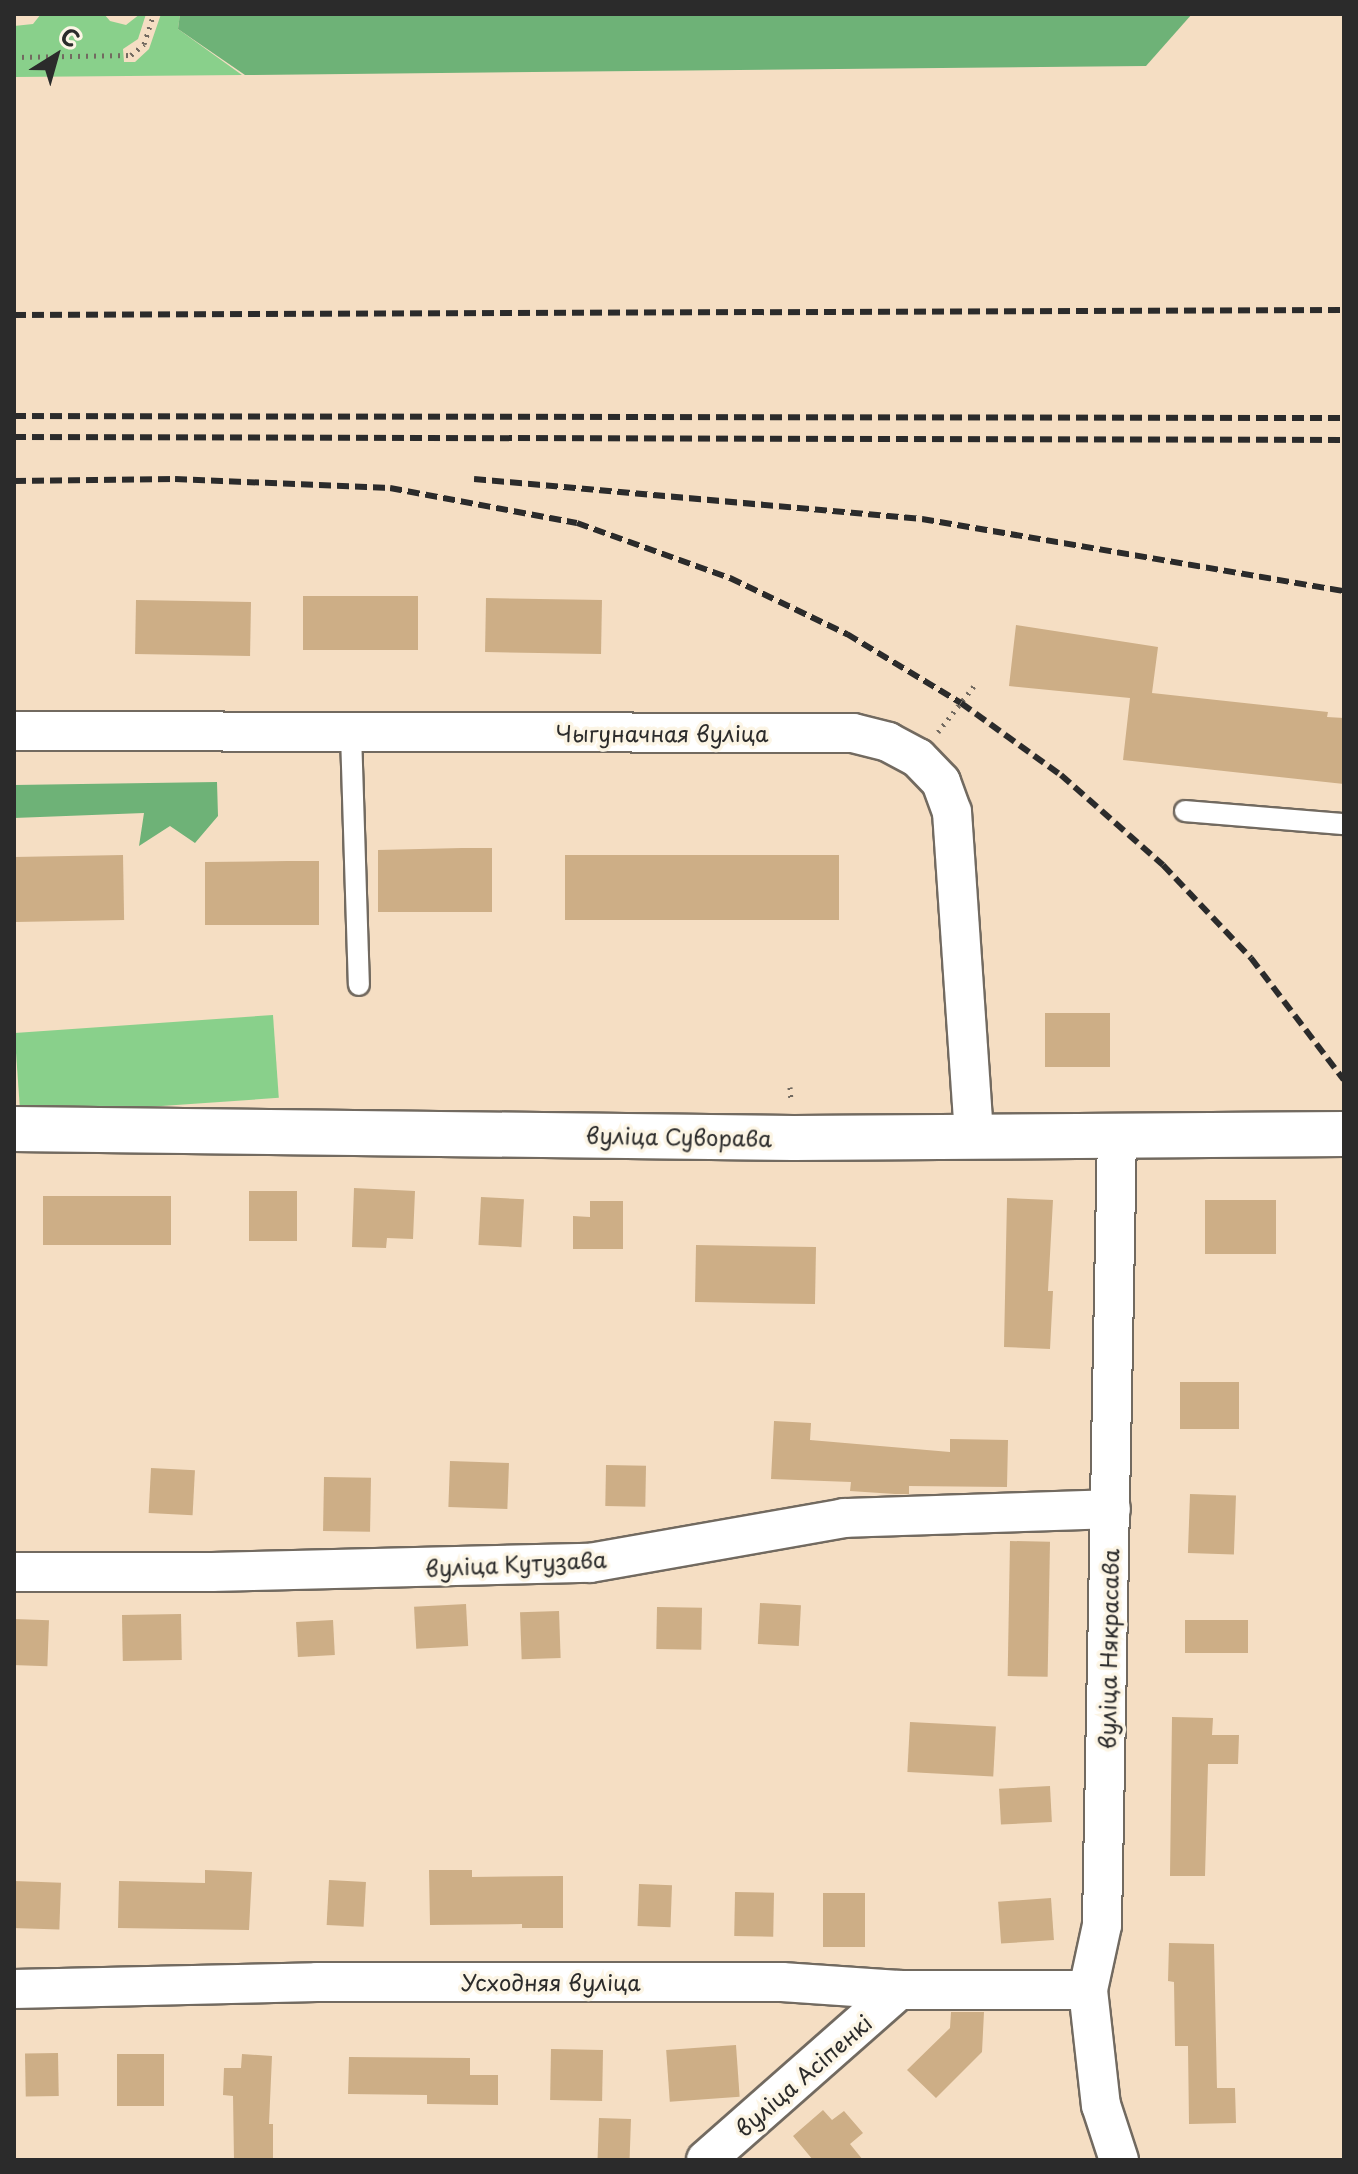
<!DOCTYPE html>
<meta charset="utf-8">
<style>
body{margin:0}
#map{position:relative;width:1358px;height:2174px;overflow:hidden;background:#f5dec3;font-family:"Playpen Sans",sans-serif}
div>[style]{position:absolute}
.green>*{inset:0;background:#89d08b;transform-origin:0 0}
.forest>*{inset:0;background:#6eb277}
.building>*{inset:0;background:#cdae86;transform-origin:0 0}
.path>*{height:5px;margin-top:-2.5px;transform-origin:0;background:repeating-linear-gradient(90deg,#726a60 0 2px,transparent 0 8px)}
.roads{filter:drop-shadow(2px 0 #726a60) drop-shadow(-2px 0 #726a60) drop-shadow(0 2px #726a60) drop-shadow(0 -2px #726a60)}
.service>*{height:20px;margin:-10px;padding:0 10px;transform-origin:10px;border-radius:10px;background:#fff}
.minor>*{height:38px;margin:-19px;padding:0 19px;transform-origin:19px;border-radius:19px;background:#fff}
.tertiary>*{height:44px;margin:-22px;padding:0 22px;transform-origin:22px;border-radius:22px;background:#fff}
.rail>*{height:6px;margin-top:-3px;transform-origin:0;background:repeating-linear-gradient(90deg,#2b2b2b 0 12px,transparent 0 18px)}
span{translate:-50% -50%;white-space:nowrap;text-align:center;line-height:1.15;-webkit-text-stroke:7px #fcf5e5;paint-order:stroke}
.street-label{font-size:22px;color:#2b2b2b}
.frame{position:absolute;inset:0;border:16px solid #2b2b2b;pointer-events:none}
.north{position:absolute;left:16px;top:16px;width:80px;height:80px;-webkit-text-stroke:6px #fcf5e5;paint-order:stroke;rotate:37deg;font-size:22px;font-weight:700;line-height:32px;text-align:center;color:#2b2b2b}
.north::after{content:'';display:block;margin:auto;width:28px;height:36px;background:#2b2b2b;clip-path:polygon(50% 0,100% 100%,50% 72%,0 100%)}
</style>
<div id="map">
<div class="green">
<div style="clip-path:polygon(41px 14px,104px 14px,110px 21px,126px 25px,140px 14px,146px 14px,138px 39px,123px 49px,124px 62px,135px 62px,149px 49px,161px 14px,180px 14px,178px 29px,242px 75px,14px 77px,14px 26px,33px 24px)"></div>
<div style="left:273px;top:1015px;width:83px;height:259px;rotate:86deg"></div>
</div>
<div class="forest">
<div style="clip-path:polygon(180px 14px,1192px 14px,1146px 66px,245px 75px,178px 29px)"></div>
<div style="clip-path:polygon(217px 782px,218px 816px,195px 843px,170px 826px,139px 846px,144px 813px,14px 818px,14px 785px)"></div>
</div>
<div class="building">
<div style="left:303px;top:596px;width:115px;height:54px"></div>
<div style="left:486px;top:598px;width:116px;height:54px;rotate:1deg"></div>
<div style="left:136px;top:600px;width:115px;height:54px;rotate:1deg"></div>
<div style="clip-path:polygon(1016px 625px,1158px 647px,1152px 693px,1328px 712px,1327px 717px,1344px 718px,1344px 784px,1123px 760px,1130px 698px,1009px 686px)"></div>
<div style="clip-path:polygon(462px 848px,492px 848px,492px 912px,378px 912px,378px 850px)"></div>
<div style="left:123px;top:855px;width:65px;height:109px;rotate:89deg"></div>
<div style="left:839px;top:855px;width:65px;height:274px;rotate:90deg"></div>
<div style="clip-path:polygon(288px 861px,319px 861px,319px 925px,205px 925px,205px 862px)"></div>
<div style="left:1045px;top:1013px;width:65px;height:54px"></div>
<div style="clip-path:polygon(354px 1188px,415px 1191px,413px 1239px,387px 1238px,386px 1248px,352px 1247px)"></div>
<div style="left:249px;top:1191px;width:48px;height:50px"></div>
<div style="left:43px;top:1196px;width:128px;height:49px"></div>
<div style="left:481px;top:1197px;width:43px;height:48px;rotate:3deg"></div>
<div style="clip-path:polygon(1007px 1198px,1053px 1200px,1048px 1291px,1053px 1291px,1050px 1349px,1004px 1347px)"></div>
<div style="left:1276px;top:1200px;width:54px;height:71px;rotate:90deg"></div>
<div style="clip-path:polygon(590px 1201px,623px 1201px,623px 1249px,573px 1249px,573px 1216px,590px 1217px)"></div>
<div style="left:696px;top:1245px;width:120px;height:57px;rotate:1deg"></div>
<div style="left:1239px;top:1382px;width:47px;height:59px;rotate:90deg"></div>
<div style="clip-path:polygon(774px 1421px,811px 1423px,810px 1440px,950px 1452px,950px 1439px,1008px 1440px,1007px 1487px,909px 1486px,909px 1494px,895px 1494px,850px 1491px,851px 1482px,771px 1479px)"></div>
<div style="left:450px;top:1461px;width:59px;height:46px;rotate:2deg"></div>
<div style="left:606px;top:1465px;width:40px;height:41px;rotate:1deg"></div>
<div style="left:151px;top:1468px;width:44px;height:45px;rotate:3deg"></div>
<div style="left:324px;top:1477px;width:47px;height:54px;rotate:1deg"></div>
<div style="left:1190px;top:1494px;width:46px;height:59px;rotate:2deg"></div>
<div style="left:1010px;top:1541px;width:40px;height:135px;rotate:1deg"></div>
<div style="left:760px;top:1603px;width:41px;height:41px;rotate:3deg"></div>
<div style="left:466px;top:1604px;width:42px;height:52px;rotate:87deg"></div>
<div style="left:657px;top:1607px;width:45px;height:42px;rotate:1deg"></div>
<div style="left:559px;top:1611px;width:47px;height:39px;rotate:88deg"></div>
<div style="left:181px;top:1614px;width:46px;height:59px;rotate:89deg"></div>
<div style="left:14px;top:1619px;width:35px;height:46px;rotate:2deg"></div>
<div style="left:333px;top:1620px;width:35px;height:37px;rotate:87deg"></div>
<div style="left:1185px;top:1620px;width:63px;height:33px"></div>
<div style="clip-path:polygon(1172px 1717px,1213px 1718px,1212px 1735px,1239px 1735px,1238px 1764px,1208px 1764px,1205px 1876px,1170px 1876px)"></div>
<div style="left:910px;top:1722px;width:86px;height:50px;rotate:3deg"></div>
<div style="left:1050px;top:1786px;width:36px;height:51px;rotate:87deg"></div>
<div style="clip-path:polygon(205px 1870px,252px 1872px,249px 1930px,118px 1928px,119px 1881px,205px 1883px)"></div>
<div style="clip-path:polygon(429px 1870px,472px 1870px,472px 1877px,563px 1876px,563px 1928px,522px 1928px,522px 1924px,430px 1925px)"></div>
<div style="left:329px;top:1880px;width:37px;height:45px;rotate:3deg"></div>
<div style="left:14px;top:1881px;width:47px;height:47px;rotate:2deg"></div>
<div style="left:639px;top:1884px;width:33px;height:42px;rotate:2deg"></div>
<div style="left:735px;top:1892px;width:39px;height:44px;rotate:1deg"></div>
<div style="left:823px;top:1893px;width:42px;height:54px"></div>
<div style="left:1051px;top:1898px;width:42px;height:53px;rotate:86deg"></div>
<div style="clip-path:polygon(1169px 1943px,1214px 1944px,1217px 2088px,1235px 2088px,1236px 2123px,1189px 2124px,1188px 2046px,1175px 2046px,1174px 1982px,1168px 1981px)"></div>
<div style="clip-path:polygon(951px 2012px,984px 2012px,982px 2052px,936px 2098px,907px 2070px,950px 2028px)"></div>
<div style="left:736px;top:2045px;width:52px;height:70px;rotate:86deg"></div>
<div style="left:551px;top:2049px;width:52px;height:51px;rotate:1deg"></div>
<div style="left:58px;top:2053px;width:43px;height:33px;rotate:89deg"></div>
<div style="left:117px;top:2054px;width:47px;height:52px"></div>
<div style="clip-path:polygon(242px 2054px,272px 2056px,269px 2124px,273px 2124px,273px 2160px,234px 2160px,233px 2096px,223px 2095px,224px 2068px,241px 2068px)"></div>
<div style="clip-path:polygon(349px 2057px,470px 2058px,470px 2075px,498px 2075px,498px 2105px,427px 2104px,427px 2095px,348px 2094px)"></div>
<div style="clip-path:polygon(823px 2110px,832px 2120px,844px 2111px,863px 2133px,850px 2144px,863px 2160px,813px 2160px,793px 2136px)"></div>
<div style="left:599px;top:2118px;width:32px;height:42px;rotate:2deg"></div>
</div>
<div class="path">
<div style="left:14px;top:57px;width:117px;rotate:-1deg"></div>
<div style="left:131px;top:55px;width:17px;rotate:-40deg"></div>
<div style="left:144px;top:44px;width:32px;rotate:-72deg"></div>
<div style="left:938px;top:732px;width:63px;rotate:-52deg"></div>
<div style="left:790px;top:1087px;width:14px;rotate:86deg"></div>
</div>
<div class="roads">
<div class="service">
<div style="left:351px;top:734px;width:251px;rotate:88.2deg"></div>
<div style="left:1185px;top:811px;width:160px;rotate:4.7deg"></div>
</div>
<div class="minor">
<div style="left:14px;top:731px;width:839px;rotate:0.14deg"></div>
<div style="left:853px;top:733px;width:36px;rotate:14deg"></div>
<div style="left:888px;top:742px;width:34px;rotate:28deg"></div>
<div style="left:918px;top:758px;width:33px;rotate:46deg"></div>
<div style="left:941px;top:782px;width:32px;rotate:70deg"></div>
<div style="left:952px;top:812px;width:323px;rotate:86.1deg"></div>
<div style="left:1117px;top:1134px;width:791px;rotate:91.09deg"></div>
<div style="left:1102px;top:1925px;width:66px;rotate:102.2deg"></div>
<div style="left:1088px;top:1990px;width:116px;rotate:83.6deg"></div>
<div style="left:1101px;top:2105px;width:58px;rotate:71.9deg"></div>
<div style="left:14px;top:1572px;width:198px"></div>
<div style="left:212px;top:1572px;width:378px;rotate:-1.4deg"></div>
<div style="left:590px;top:1563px;width:258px;rotate:-10deg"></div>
<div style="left:844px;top:1518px;width:267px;rotate:-1.9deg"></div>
<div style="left:14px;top:1989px;width:303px;rotate:-1.3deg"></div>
<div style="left:317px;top:1982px;width:465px"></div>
<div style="left:782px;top:1982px;width:117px;rotate:3.9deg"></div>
<div style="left:899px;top:1990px;width:189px"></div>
<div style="left:706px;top:2160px;width:257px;rotate:-41.4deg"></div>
</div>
<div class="tertiary">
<div style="left:14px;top:1129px;width:780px;rotate:0.66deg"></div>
<div style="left:794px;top:1138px;width:550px;rotate:-0.42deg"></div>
</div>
</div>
<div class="rail">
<div style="left:14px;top:315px;width:1330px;rotate:-0.22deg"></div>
<div style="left:14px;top:416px;width:1330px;rotate:0.09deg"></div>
<div style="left:14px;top:437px;width:1330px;rotate:0.13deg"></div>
<div style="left:474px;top:479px;width:450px;rotate:5.1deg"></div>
<div style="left:922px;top:519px;width:428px;rotate:9.7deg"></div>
<div style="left:14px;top:481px;width:161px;rotate:-0.7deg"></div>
<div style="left:175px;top:479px;width:215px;rotate:2.4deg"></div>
<div style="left:390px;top:488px;width:190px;rotate:10.6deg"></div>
<div style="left:577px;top:523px;width:163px;rotate:19.8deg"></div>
<div style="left:730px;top:578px;width:130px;rotate:25.6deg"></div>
<div style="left:847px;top:634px;width:133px;rotate:31.2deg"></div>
<div style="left:961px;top:703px;width:123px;rotate:35.8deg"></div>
<div style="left:1061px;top:775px;width:136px;rotate:41.4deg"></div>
<div style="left:1163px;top:865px;width:128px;rotate:46.6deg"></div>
<div style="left:1251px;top:958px;width:153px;rotate:52.7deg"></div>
</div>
<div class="street-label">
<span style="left:662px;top:733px">Чыгуначная вуліца</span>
<span style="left:679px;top:1136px;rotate:1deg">вуліца Суворава</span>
<span style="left:516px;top:1563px;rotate:-3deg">вуліца Кутузава</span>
<span style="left:1108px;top:1649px;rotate:-89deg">вуліца Някрасава</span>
<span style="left:551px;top:1982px">Усходняя вуліца</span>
<span style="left:803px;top:2075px;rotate:-41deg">вуліца Асіпенкі</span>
</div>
<div class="frame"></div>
<div class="north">С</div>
</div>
